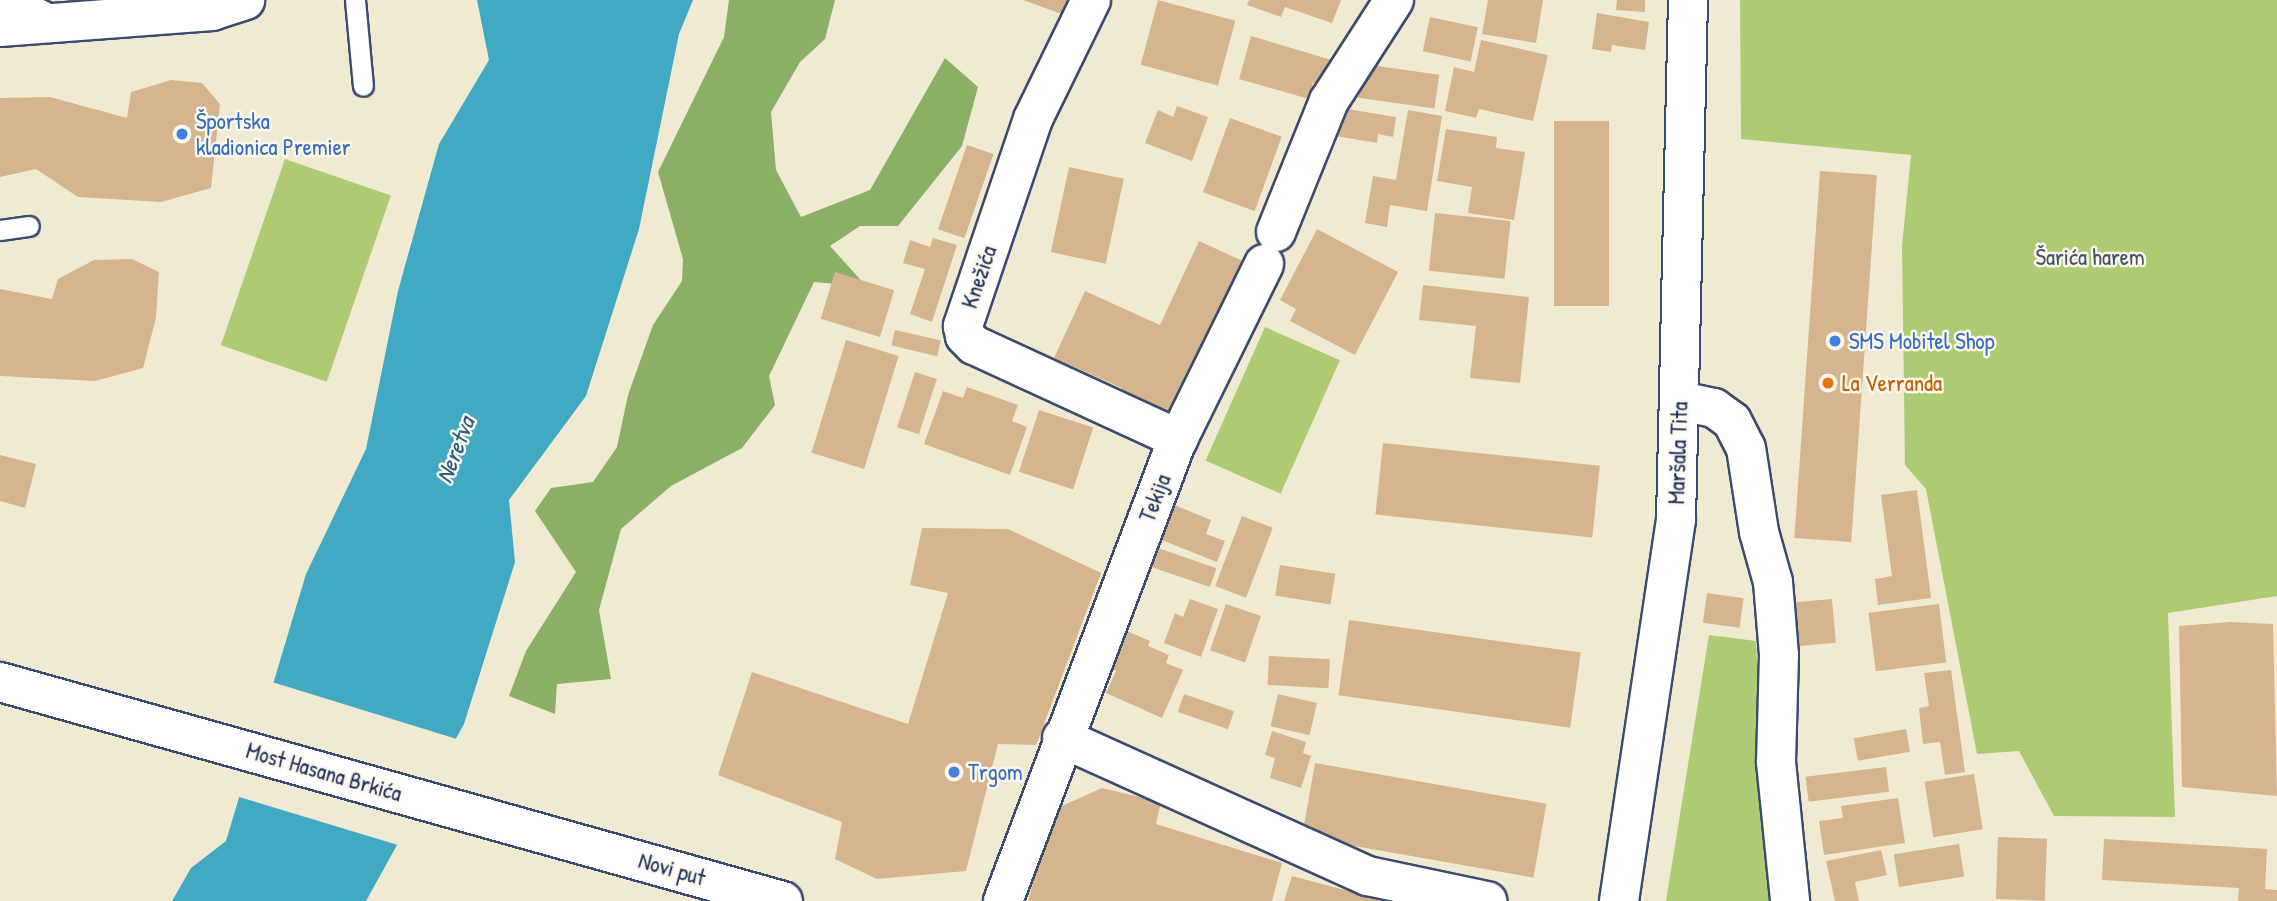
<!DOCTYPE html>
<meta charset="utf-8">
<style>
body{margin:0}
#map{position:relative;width:2277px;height:901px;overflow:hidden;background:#f1ead2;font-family:"Patrick Hand",sans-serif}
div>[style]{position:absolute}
.green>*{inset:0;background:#adcb73;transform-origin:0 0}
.forest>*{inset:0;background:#8aaf65}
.water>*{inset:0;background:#41a9c1}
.pier>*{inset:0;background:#f1ead2}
.building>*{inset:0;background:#d5b58d;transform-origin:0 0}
.roads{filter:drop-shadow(2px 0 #3b4b6f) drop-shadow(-2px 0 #3b4b6f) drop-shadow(0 2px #3b4b6f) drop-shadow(0 -2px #3b4b6f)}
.lane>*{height:19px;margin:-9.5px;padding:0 9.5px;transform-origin:9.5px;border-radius:9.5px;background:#fff}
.street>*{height:38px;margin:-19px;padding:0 19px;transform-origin:19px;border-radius:19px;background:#fff}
.secondary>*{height:38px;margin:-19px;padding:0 19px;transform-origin:19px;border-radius:19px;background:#fff}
.primary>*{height:38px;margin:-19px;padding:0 19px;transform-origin:19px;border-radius:19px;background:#fff}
.dots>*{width:19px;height:19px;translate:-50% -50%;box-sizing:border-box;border:4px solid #fbf7ec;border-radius:50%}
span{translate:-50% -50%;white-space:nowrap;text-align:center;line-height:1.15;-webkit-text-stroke:5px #fbf7ec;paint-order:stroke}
.shop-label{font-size:23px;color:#366cbe}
.left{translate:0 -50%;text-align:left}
.park-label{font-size:23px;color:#405663}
.street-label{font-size:23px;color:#1b2f5e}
.food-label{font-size:23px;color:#c56008}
.water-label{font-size:24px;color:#285a81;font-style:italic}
</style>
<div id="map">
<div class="green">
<div style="clip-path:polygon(1740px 0,2277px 0,2277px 596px,2168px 613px,2175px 817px,2054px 816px,2019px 751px,1977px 754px,1926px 489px,1905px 465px,1902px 246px,1911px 155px,1741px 139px)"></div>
<div style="left:285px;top:159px;width:112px;height:197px;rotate:19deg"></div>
<div style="left:1265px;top:327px;width:82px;height:146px;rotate:24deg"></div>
<div style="clip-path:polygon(1709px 635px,1756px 641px,1770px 901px,1666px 901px)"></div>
</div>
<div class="forest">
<div style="clip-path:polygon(729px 0,835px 0,825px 39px,800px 62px,771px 112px,776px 170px,801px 217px,870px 190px,945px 58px,978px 87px,962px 146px,898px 226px,860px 226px,830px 246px,867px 287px,814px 282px,769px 376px,775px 405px,742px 448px,671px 486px,621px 529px,599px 610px,611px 679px,557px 684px,555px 714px,509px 696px,526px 651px,576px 572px,535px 511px,551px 488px,593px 482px,617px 447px,628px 395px,653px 325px,682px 281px,683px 259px,658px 172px,724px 37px)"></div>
</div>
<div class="water">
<div style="clip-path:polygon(477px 0,693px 0,679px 34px,639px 229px,586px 396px,509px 500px,515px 562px,464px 724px,366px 901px,172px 901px,191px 868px,226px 841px,306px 574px,366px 449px,398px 291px,439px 144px,489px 60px)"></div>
</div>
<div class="pier">
<div style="clip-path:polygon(272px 682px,460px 740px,398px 845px,236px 796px)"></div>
</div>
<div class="building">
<div style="clip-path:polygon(1023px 0,1076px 0,1070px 17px)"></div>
<div style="left:1158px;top:0;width:80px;height:67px;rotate:15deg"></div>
<div style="clip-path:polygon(1249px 0,1341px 0,1332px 23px,1285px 7px,1281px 17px,1247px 5px)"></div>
<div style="clip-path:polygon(1488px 0,1543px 0,1536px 43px,1482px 34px)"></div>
<div style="clip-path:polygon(1617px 0,1645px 0,1645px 12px,1616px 10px)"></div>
<div style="clip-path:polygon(1597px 13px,1649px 22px,1645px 50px,1612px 45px,1611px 52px,1592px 49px)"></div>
<div style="left:1430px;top:17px;width:49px;height:35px;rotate:12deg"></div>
<div style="clip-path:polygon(1251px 36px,1335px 61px,1327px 87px,1313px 83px,1309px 99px,1239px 79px)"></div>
<div style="clip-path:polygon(1481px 40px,1548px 55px,1533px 121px,1479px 109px,1476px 118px,1445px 111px,1454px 67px,1474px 72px)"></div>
<div style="left:1363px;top:64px;width:77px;height:34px;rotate:8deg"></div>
<div style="clip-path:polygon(171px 80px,202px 83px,220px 104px,211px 188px,161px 202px,78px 197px,36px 169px,0 177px,0 98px,50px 97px,127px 118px,131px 92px)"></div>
<div style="clip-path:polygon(1177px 106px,1208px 117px,1192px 161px,1145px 143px,1158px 110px,1173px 117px)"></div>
<div style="clip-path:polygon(1341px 108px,1396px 117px,1393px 137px,1378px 134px,1377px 143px,1336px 136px)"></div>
<div style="clip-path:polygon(1408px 110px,1442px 116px,1427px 211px,1390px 205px,1387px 227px,1365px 223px,1373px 176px,1396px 180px)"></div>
<div style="left:1230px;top:118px;width:55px;height:79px;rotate:20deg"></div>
<div style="left:1554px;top:121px;width:55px;height:185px"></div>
<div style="clip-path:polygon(1446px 129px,1497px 137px,1496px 148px,1525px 152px,1514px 220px,1468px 213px,1472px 187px,1437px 181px)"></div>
<div style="left:967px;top:145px;width:28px;height:89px;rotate:19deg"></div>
<div style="left:1069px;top:167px;width:56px;height:87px;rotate:12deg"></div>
<div style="left:1820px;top:171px;width:57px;height:368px;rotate:4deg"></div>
<div style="left:1435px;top:213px;width:76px;height:58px;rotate:6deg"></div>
<div style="clip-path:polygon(1317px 229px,1398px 272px,1355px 355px,1290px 321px,1296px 309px,1280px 300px)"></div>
<div style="clip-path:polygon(933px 238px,957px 245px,932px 322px,910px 314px,925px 269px,903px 263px,910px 240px,930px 247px)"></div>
<div style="clip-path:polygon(1199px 241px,1247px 263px,1175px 421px,1119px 395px,1122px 388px,1054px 358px,1085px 291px,1160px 325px)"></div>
<div style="clip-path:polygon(132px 259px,159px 272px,156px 318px,143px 368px,95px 381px,0 376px,0 289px,52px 299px,58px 279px,94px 260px)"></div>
<div style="left:835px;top:272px;width:62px;height:49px;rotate:17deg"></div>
<div style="clip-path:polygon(1423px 285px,1529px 297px,1520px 383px,1470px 378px,1476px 326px,1419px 320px)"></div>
<div style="left:895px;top:330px;width:47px;height:16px;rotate:13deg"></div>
<div style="left:846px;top:340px;width:55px;height:118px;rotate:17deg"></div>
<div style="left:915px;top:372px;width:23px;height:58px;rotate:18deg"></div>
<div style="clip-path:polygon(967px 387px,1018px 405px,1012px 421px,1027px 427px,1010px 475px,924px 444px,943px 391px,963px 398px)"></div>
<div style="left:1039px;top:410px;width:57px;height:65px;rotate:18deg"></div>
<div style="left:1383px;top:443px;width:218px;height:72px;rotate:6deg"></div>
<div style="clip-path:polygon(0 455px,36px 464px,25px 508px,0 501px)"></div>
<div style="clip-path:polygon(1917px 490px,1931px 598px,1878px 605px,1875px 579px,1892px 576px,1881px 495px)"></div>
<div style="clip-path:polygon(1172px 504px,1211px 520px,1206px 534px,1225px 541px,1217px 562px,1159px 539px)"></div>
<div style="left:1242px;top:516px;width:33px;height:75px;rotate:21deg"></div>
<div style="clip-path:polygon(922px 528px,1008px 529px,1101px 573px,1036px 745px,998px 744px,966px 871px,877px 879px,835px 859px,842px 822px,718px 775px,752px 672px,908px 724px,948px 593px,910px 585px)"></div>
<div style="left:1155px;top:547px;width:65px;height:20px;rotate:19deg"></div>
<div style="left:1280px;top:565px;width:56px;height:31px;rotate:9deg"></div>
<div style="left:1707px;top:593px;width:37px;height:30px;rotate:8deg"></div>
<div style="clip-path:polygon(1190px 599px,1218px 609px,1201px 657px,1164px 643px,1175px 613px,1183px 617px)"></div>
<div style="left:1832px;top:599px;width:44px;height:41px;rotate:85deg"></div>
<div style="left:1226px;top:604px;width:37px;height:49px;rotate:19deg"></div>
<div style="left:1939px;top:604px;width:59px;height:71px;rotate:83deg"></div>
<div style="left:1349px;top:620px;width:234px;height:76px;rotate:8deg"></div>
<div style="clip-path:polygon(2230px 622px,2273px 624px,2277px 796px,2182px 787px,2179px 626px)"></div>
<div style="clip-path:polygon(1120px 628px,1150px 641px,1148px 646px,1169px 655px,1166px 663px,1183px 670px,1162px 718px,1106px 693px,1116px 671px,1104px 665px)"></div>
<div style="left:1269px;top:656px;width:61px;height:29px;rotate:3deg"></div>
<div style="clip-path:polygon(1951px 670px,1965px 772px,1945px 775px,1940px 742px,1923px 744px,1919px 708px,1929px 706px,1924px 673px)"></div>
<div style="left:1184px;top:694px;width:53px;height:19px;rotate:19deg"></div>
<div style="left:1278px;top:694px;width:40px;height:33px;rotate:13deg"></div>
<div style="left:1906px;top:729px;width:23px;height:53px;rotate:80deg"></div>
<div style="clip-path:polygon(1272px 731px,1306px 742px,1303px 753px,1311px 756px,1301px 788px,1270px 778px,1275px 758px,1265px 755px)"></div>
<div style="left:1315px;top:763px;width:235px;height:75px;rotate:10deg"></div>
<div style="left:1886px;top:767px;width:25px;height:81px;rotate:83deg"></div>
<div style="left:1974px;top:774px;width:56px;height:50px;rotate:81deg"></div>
<div style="clip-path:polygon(1102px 788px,1161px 802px,1156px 824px,1282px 863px,1272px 901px,1028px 901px,1053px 810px)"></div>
<div style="clip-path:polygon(1898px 798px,1905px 843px,1824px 855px,1819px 821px,1843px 818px,1841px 806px)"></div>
<div style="left:1998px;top:837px;width:49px;height:62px;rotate:2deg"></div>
<div style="clip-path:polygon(2104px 839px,2267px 849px,2265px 889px,2277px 890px,2277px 901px,2238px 901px,2239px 888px,2102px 880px)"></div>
<div style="left:1959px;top:844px;width:33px;height:66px;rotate:81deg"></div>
<div style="clip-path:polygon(1881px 850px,1887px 875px,1855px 882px,1859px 901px,1835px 901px,1826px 861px)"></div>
<div style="clip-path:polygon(1292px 876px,1382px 900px,1382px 901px,1284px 901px)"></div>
</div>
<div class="roads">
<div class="lane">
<div style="left:0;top:0;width:19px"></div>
<div style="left:23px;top:0;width:38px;rotate:27deg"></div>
<div style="left:355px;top:0;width:86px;rotate:84.7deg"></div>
<div style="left:0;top:230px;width:29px;rotate:-8deg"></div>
</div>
<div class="street">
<div style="left:1091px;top:0;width:132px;rotate:116deg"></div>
<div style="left:1033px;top:119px;width:219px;rotate:108.7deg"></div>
<div style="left:963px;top:326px;width:10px;rotate:79deg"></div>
<div style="left:965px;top:336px;width:13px;rotate:45deg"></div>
<div style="left:974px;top:345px;width:225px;rotate:24.7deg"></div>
<div style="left:0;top:27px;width:213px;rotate:-4.3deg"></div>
<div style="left:212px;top:11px;width:35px;rotate:-18deg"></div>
<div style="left:1276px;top:232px;width:141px;rotate:-68deg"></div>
<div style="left:1329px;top:101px;width:120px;rotate:-57.2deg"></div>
<div style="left:1681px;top:401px;width:34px;rotate:12deg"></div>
<div style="left:1714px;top:408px;width:22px;rotate:36deg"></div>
<div style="left:1732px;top:421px;width:30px;rotate:63deg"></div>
<div style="left:1746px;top:448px;width:85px;rotate:81.2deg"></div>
<div style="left:1759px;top:532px;width:52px;rotate:74.4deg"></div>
<div style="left:1773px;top:582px;width:73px;rotate:85.3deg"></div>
<div style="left:1779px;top:655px;width:107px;rotate:91.6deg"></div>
<div style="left:1776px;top:762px;width:140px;rotate:84.2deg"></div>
<div style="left:1062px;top:738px;width:336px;rotate:24.3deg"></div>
<div style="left:1368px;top:876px;width:122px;rotate:11.9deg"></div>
<div style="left:1003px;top:901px;width:494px;rotate:-69.3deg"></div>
<div style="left:1178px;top:439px;width:195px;rotate:-63.8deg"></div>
</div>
<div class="secondary">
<div style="left:1619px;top:901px;width:385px;rotate:-81.5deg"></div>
<div style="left:1676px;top:520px;width:520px;rotate:-88.68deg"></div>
</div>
<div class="primary">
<div style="left:0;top:682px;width:813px;rotate:15.63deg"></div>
</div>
</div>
<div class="dots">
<div style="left:182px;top:134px;background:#3f7fe0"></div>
<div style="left:1835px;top:341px;background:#3f7fe0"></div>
<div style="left:1828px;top:383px;background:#e8710a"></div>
<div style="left:954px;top:772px;background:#3f7fe0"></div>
</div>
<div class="shop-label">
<span class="left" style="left:196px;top:134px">Športska<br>kladionica Premier</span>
<span class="left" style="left:1849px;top:341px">SMS Mobitel Shop</span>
<span class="left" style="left:968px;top:772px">Trgom</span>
</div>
<div class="park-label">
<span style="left:2090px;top:257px">Šarića harem</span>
</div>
<div class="street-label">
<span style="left:979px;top:277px;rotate:-71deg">Knežića</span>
<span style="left:1678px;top:453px;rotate:-88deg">Maršala Tita</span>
<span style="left:1155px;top:498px;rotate:-69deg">Tekija</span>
<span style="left:324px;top:772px;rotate:16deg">Most Hasana Brkića</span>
<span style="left:672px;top:869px;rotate:16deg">Novi put</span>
</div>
<div class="food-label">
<span class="left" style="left:1842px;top:383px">La Verranda</span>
</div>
<div class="water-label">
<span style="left:455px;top:450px;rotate:-69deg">Neretva</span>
</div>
</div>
